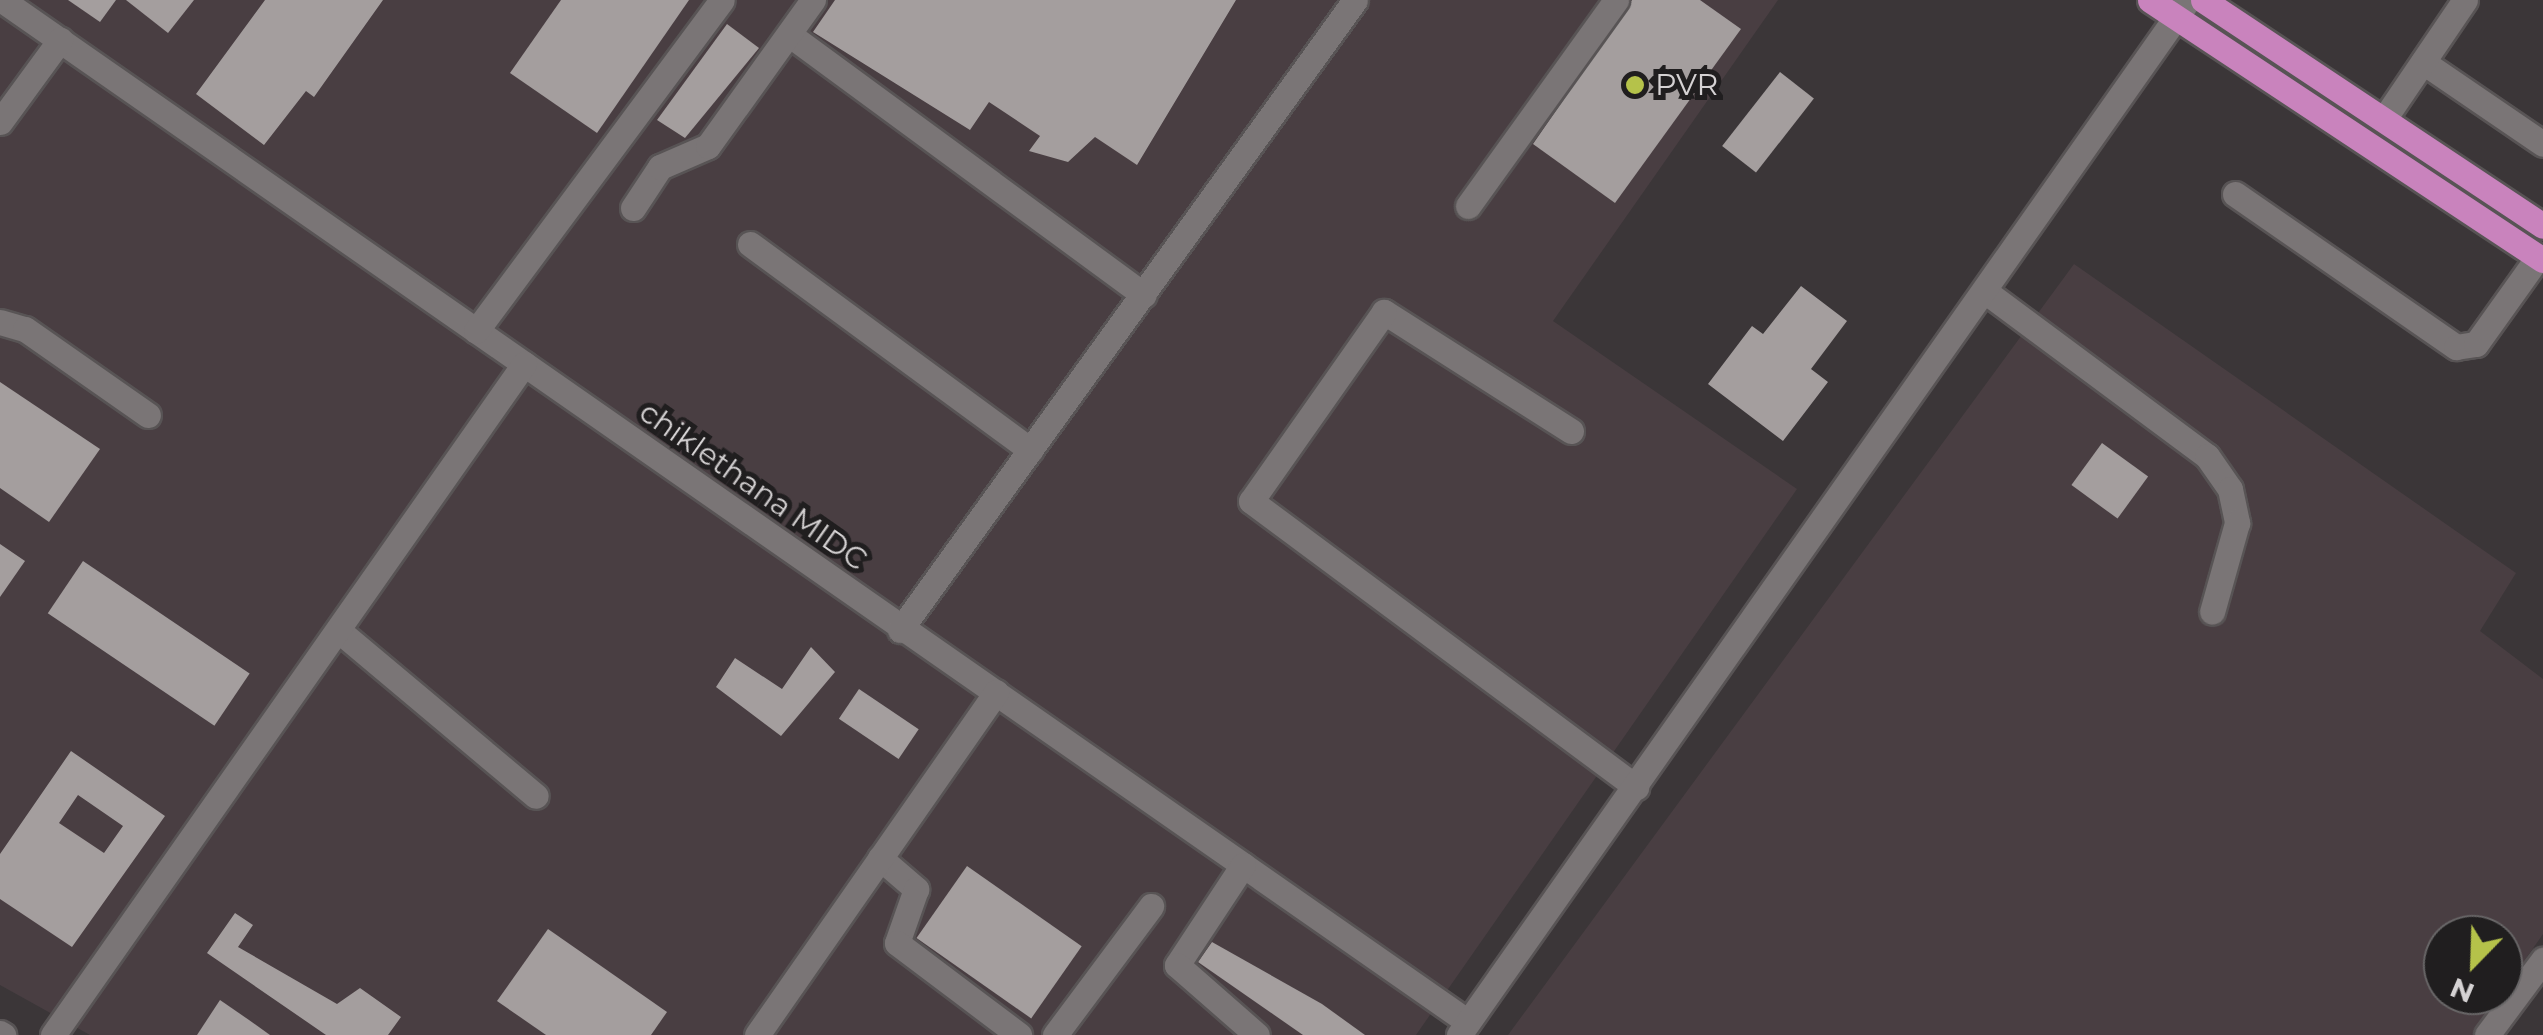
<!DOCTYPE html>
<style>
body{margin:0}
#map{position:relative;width:2543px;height:1035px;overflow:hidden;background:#3b3638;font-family:Montserrat,sans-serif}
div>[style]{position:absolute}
.built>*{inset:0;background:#493e42}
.building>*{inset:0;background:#a49e9e;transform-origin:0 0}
.roads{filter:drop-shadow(2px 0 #585455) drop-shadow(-2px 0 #585455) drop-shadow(0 2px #585455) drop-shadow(0 -2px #585455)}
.minor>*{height:25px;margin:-12.5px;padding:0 12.5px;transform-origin:12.5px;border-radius:12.5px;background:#7a7576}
.major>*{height:25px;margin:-12.5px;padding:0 12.5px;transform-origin:12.5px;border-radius:12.5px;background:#c983bd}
.dots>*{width:28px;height:28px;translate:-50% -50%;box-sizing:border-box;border:5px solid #201e1f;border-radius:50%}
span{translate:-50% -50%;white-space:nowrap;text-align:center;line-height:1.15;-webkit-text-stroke:10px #201e1f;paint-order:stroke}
.poi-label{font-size:30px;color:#d5d2d3}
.left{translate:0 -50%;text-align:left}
.street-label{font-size:30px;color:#d5d2d3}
.north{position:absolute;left:2423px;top:915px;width:100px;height:100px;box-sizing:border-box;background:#201e1f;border:2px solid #686667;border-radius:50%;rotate:203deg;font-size:28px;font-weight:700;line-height:40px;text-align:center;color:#d5d2d3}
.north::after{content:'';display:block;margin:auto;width:35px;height:45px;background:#b5c24a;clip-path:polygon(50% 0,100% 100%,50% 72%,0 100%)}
</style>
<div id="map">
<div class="built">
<div style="clip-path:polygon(0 0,1778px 0,1553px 321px,1797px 489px,1416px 1035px,90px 1035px,0 985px)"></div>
<div style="clip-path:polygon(2074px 264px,2516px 573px,2480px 631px,2543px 679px,2543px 934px,2503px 991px,2503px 935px,2443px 935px,2443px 995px,2501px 995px,2473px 1035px,1508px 1035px)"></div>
</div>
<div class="building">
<div style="clip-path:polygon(68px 0,116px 0,100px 22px)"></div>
<div style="clip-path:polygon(126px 0,194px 0,168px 33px)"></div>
<div style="clip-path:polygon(265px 0,383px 0,314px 97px,306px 91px,264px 145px,196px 94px)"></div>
<div style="clip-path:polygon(561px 0,689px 0,597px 133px,510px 73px)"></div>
<div style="clip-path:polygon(835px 0,1236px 0,1137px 165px,1095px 137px,1068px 162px,1029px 151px,1040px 136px,989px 102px,970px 130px,813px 32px)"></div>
<div style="clip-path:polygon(1632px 0,1700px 0,1741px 29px,1615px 203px,1533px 144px)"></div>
<div style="clip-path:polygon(727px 24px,759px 48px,685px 138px,657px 120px)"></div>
<div style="left:1780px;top:72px;width:43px;height:94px;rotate:38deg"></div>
<div style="clip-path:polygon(1801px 286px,1847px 321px,1811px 369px,1828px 382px,1783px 441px,1708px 384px,1752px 326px,1763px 334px)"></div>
<div style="clip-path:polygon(0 382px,100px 449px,49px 522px,0 488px)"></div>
<div style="left:2102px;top:443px;width:57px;height:52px;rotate:36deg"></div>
<div style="clip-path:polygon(0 544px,25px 561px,0 597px)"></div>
<div style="left:83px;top:561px;width:201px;height:63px;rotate:34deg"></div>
<div style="clip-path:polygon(811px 647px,835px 672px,781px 736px,716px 687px,735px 658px,782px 689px)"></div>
<div style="left:859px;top:689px;width:72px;height:36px;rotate:34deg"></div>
<div style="clip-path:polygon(evenodd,71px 751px,165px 816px,72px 947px,0 899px,0 854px,71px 751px,78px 795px,123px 826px,104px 853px,59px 823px,78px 795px)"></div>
<div style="left:967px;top:866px;width:140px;height:88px;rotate:35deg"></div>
<div style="clip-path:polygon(235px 913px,253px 925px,238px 947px,337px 1004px,360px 988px,401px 1017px,388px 1035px,326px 1035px,207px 953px)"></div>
<div style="clip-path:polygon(548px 929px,667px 1012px,651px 1035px,546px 1035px,497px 1001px)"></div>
<div style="clip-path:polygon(1212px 942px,1322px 1004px,1365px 1035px,1303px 1035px,1198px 962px)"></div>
<div style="clip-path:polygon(220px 1000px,249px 1020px,270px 1035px,197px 1035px)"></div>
</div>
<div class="roads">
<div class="minor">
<div style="left:2px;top:0;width:1787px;rotate:34.88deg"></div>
<div style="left:790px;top:35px;width:439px;rotate:36.3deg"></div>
<div style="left:2423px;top:62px;width:145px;rotate:34.3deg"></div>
<div style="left:2384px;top:119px;width:144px;rotate:-55.8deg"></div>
<div style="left:0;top:122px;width:102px;rotate:-53.8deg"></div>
<div style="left:2235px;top:194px;width:269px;rotate:34.7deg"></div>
<div style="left:2456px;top:347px;width:20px;rotate:-9deg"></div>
<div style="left:2476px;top:344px;width:107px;rotate:-54.5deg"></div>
<div style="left:1468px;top:206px;width:254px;rotate:-54.3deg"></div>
<div style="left:633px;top:208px;width:49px;rotate:-56.6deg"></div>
<div style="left:660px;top:167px;width:52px;rotate:-23.6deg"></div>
<div style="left:708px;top:146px;width:180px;rotate:-54.3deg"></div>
<div style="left:750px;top:244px;width:348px;rotate:36.3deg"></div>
<div style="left:1986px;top:292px;width:275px;rotate:36.6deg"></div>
<div style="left:2207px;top:456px;width:40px;rotate:55.1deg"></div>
<div style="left:2230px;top:489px;width:35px;rotate:78deg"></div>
<div style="left:2237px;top:523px;width:92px;rotate:105.7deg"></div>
<div style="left:0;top:322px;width:26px;rotate:16deg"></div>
<div style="left:25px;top:329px;width:150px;rotate:35deg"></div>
<div style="left:476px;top:331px;width:412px;rotate:-53.4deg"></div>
<div style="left:1571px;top:431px;width:222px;rotate:-147.5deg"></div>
<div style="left:1384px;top:312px;width:231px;rotate:125.1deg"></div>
<div style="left:1251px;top:501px;width:480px;rotate:36.6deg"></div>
<div style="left:338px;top:630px;width:258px;rotate:40deg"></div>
<div style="left:900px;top:630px;width:777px;rotate:-54.16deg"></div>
<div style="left:880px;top:858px;width:48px;rotate:40.7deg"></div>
<div style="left:916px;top:889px;width:57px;rotate:109.4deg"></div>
<div style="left:897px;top:943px;width:153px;rotate:37deg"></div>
<div style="left:1243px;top:865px;width:120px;rotate:123.4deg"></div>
<div style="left:1177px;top:965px;width:106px;rotate:41.2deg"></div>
<div style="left:0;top:1033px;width:4px;rotate:34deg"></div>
<div style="left:53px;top:1035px;width:820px;rotate:-54.93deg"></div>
<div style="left:757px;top:1035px;width:418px;rotate:-55.1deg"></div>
<div style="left:1055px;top:1035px;width:161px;rotate:-53.3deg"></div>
<div style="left:1459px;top:1035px;width:1266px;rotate:-54.84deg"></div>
<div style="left:2487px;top:1035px;width:94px;rotate:-53.3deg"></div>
</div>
<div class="major">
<div style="left:2150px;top:0;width:471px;rotate:33.5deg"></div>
<div style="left:2203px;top:0;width:408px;rotate:33.6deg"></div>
</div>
</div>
<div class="dots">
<div style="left:1635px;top:85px;background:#b5c24a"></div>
</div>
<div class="poi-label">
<span class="left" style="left:1655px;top:85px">PVR</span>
</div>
<div class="street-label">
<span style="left:753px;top:486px;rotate:35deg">chiklethana MIDC</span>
</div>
<div class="north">N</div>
</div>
